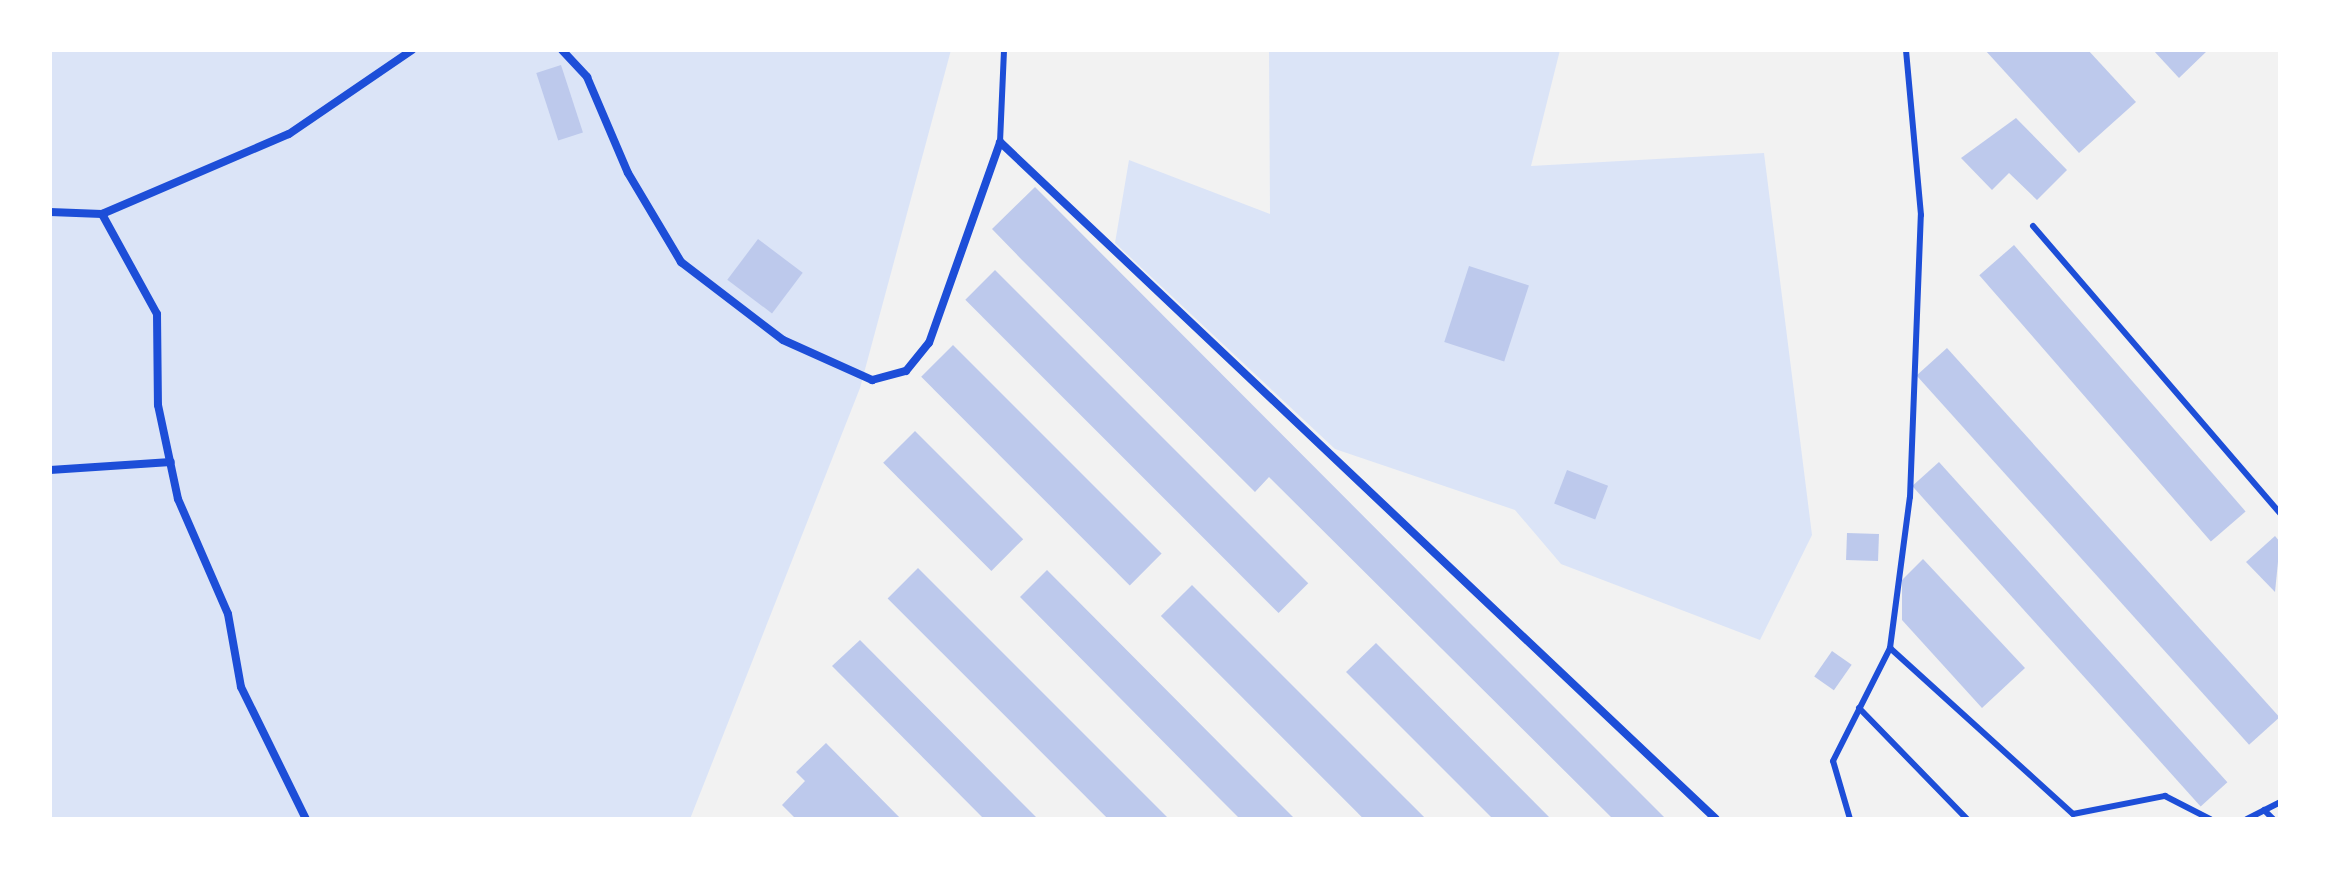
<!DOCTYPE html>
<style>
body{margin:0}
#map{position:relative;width:2330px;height:869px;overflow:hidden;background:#f2f2f2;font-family:"Playfair Display",serif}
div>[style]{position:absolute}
.green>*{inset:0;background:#dbe4f7}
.building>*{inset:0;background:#bdc9ec;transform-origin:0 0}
.service>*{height:6px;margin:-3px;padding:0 3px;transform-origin:3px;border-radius:3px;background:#1d4ed8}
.minor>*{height:8px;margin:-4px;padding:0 4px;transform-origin:4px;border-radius:4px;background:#1d4ed8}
span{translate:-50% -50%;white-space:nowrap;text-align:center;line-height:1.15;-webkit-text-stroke:6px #fff;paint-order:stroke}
.frame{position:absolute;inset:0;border:52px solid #fff;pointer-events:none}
</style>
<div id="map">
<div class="green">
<div style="clip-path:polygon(50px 50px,951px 50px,860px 388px,690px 819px,50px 819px)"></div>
<div style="clip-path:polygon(1269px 50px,1560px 50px,1531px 166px,1764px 153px,1812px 535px,1760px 640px,1561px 564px,1515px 510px,1335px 449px,1115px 243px,1129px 160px,1270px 214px)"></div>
</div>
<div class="building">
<div style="clip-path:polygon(1985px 50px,2088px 50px,2136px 102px,2079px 153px)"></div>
<div style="clip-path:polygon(2153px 50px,2208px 50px,2179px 78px)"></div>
<div style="left:561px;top:65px;width:71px;height:26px;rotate:72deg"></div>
<div style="clip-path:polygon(2016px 118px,2067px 170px,2037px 200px,2009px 173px,1992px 190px,1961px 158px)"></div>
<div style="clip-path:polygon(1035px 187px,1474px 627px,1666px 819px,1613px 819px,1269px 477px,1255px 492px,1022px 260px,992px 229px)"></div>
<div style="left:758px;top:239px;width:56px;height:51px;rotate:37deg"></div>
<div style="left:2014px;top:245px;width:353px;height:46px;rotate:49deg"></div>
<div style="left:1469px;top:266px;width:63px;height:80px;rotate:18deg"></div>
<div style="left:995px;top:270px;width:443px;height:42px;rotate:45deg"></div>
<div style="left:953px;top:345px;width:295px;height:45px;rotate:45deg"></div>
<div style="left:1947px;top:348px;width:497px;height:41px;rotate:48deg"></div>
<div style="left:915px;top:431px;width:153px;height:45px;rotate:45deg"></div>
<div style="left:1939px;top:462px;width:431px;height:36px;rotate:48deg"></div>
<div style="left:1567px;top:470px;width:44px;height:36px;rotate:21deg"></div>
<div style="left:1847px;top:533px;width:32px;height:27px;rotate:2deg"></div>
<div style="clip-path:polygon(2275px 536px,2280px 542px,2275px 592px,2246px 562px)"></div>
<div style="clip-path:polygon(1923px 559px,2025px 668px,1982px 708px,1902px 620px,1902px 580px)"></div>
<div style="left:918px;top:568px;width:355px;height:43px;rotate:45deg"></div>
<div style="clip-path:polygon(1047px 570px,1243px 767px,1295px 819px,1240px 819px,1215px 794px,1020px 597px)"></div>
<div style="left:1192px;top:585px;width:331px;height:44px;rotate:45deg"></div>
<div style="clip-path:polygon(860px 640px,1038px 819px,984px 819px,832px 666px)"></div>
<div style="clip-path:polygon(1376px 643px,1551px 819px,1493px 819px,1346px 672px)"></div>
<div style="left:1832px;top:651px;width:24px;height:31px;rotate:35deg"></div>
<div style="clip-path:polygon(826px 743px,901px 819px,796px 819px,782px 805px,805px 781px,796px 772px)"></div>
</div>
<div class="service">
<div style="left:1000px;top:142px;width:92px;rotate:-87.5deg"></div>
<div style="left:2033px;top:226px;width:379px;rotate:49.3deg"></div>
<div style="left:1890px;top:648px;width:247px;rotate:42.2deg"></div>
<div style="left:2073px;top:814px;width:94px;rotate:-11.1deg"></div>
<div style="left:2165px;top:796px;width:51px;rotate:27.1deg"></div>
<div style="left:1859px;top:708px;width:155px;rotate:45.8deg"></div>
<div style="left:2264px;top:810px;width:13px;rotate:45deg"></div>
<div style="left:1850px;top:819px;width:60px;rotate:-106.3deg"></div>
<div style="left:1833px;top:761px;width:127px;rotate:-63.2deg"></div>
<div style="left:1890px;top:648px;width:152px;rotate:-82.5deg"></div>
<div style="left:1910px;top:497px;width:282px;rotate:-87.8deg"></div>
<div style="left:1921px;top:215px;width:166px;rotate:-95.2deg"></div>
<div style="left:2247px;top:819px;width:37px;rotate:-27deg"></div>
</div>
<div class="minor">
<div style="left:562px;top:50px;width:37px;rotate:47deg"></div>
<div style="left:587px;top:77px;width:104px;rotate:66.9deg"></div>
<div style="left:628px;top:173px;width:104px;rotate:59.2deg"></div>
<div style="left:681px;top:262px;width:128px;rotate:37.4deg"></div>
<div style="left:783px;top:340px;width:98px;rotate:24.2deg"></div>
<div style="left:872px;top:380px;width:35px;rotate:-15deg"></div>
<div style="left:906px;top:371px;width:36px;rotate:-51deg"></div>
<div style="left:929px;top:343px;width:213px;rotate:-70.5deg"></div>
<div style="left:1000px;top:142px;width:985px;rotate:43.4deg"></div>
<div style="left:50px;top:212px;width:52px;rotate:2.2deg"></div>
<div style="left:102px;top:214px;width:203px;rotate:-23.2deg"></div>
<div style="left:289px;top:134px;width:149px;rotate:-34.3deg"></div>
<div style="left:102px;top:214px;width:114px;rotate:61.2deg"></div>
<div style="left:157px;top:314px;width:91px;rotate:89.4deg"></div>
<div style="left:158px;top:405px;width:96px;rotate:78deg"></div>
<div style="left:178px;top:499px;width:125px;rotate:66.5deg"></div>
<div style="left:228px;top:614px;width:74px;rotate:79.9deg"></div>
<div style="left:241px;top:687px;width:147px;rotate:63.8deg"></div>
<div style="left:50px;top:470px;width:121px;rotate:-3.8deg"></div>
</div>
<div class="frame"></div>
</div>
